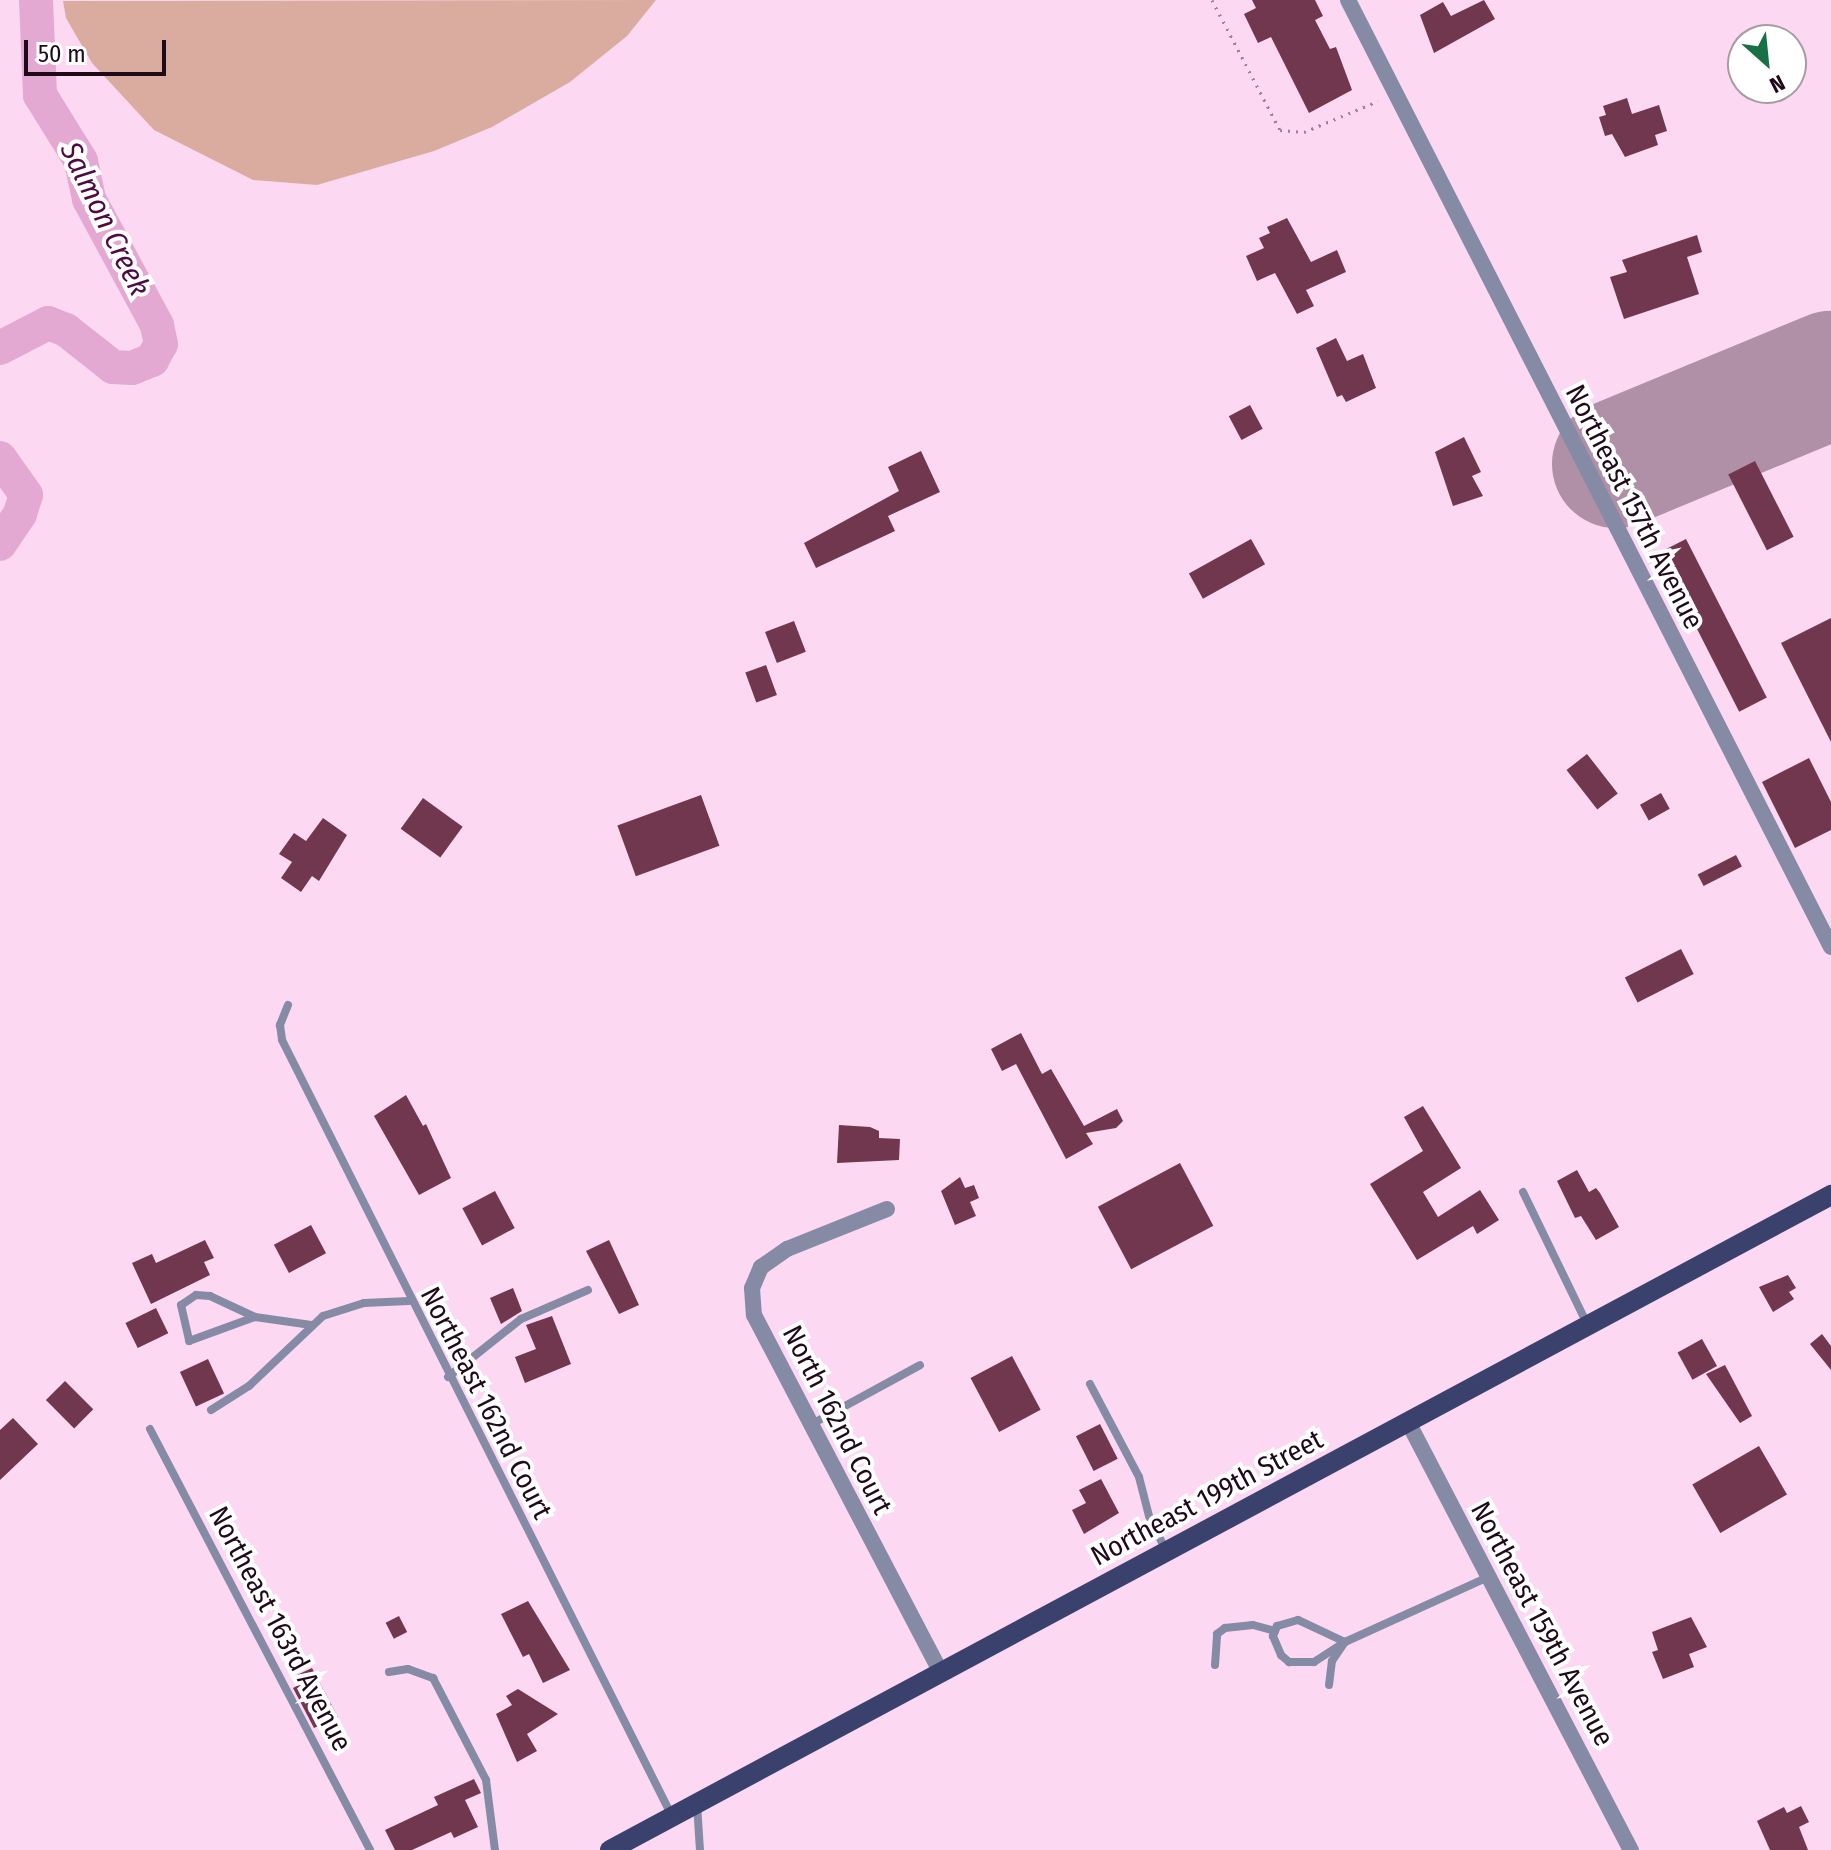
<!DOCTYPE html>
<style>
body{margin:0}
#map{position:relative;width:1831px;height:1850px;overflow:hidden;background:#fcd8f2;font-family:"Fira Sans Condensed",sans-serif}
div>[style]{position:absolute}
.green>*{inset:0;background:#daac9f}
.river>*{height:34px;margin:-17px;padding:0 17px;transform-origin:17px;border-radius:17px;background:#e3a9d3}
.runway>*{height:128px;margin:-64px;padding:0 64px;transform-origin:64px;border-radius:64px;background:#af90a7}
.building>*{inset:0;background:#71374e;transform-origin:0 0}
.path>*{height:3px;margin-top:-1.5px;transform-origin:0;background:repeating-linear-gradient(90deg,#9e8096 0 2px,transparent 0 8px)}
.service>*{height:8px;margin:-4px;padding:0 4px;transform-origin:4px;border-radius:4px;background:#858ba5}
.minor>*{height:16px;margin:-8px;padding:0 8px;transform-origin:8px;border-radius:8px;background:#858ba5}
.primary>*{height:20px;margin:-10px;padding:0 10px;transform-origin:10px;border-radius:10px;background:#3b416d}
span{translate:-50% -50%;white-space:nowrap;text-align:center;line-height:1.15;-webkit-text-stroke:8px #fff;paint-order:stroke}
.street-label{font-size:28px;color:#1f0a1a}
.water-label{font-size:30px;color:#4e0a42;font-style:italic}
.north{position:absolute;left:1727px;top:24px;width:80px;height:80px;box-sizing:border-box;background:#fff;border:2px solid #a59da3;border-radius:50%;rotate:153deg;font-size:22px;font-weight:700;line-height:32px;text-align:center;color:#1f0a1a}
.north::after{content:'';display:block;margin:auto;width:28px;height:36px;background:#177145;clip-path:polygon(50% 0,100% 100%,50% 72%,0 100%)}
.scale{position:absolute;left:24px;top:40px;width:142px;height:36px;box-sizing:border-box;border:4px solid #1f0a1a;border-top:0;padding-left:10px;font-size:24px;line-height:28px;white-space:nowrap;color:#1f0a1a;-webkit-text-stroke:6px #fff;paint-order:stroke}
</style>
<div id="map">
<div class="green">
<div style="clip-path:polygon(656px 0,627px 36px,570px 82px,492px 127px,434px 151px,317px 185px,253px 180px,154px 130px,92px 63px,66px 18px,63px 1px)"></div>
</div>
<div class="river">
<div style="left:0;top:348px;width:54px;rotate:-27.5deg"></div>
<div style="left:48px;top:323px;width:19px;rotate:21deg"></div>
<div style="left:66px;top:330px;width:60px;rotate:38.2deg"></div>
<div style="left:113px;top:367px;width:19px;rotate:3deg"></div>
<div style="left:132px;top:368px;width:22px;rotate:-22deg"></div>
<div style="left:152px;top:360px;width:18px;rotate:-61deg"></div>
<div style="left:161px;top:344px;width:19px;rotate:-102deg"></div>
<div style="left:157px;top:325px;width:143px;rotate:-118.4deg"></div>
<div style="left:89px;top:199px;width:39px;rotate:-102deg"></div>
<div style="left:81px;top:161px;width:78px;rotate:-121.8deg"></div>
<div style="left:40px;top:95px;width:95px;rotate:-92.4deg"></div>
<div style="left:0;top:458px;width:45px;rotate:54.9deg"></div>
<div style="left:26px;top:495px;width:20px;rotate:108deg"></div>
<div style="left:20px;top:514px;width:36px;rotate:124deg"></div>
</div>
<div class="runway">
<div style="left:1616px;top:464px;width:233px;rotate:-22.5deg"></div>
</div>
<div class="building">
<div style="clip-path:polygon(1252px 0,1315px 0,1323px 16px,1315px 20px,1330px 49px,1336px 47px,1352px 90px,1309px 113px,1271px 37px,1258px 43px,1244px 14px,1256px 8px)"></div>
<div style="clip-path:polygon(1484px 0,1495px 19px,1434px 53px,1420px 15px,1443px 2px,1451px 16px)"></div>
<div style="clip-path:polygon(1627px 98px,1632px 114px,1659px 105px,1667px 131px,1655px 135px,1658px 145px,1625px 157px,1612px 134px,1605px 136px,1599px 117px,1606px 115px,1603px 106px)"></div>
<div style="clip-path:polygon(1287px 218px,1311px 262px,1337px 250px,1346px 272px,1306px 290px,1314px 306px,1297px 314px,1275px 273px,1257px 281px,1246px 256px,1264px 248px,1259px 238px,1270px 233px,1267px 227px)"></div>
<div style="clip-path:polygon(1697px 235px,1702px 252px,1687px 257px,1699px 294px,1624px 319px,1610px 277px,1627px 272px,1622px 260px)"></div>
<div style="clip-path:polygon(1336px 338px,1347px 361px,1363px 354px,1376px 388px,1346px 402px,1342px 395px,1337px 397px,1316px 348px)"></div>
<div style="left:1250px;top:405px;width:27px;height:24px;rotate:62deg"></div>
<div style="clip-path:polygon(1464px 437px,1481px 472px,1472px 476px,1483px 496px,1453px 506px,1435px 452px)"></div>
<div style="clip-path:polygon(921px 451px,940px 492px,888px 516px,895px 531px,816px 568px,804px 543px,899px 491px,888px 467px)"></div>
<div style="left:1755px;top:461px;width:85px;height:30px;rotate:63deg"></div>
<div style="left:1251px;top:539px;width:29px;height:71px;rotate:61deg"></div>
<div style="left:1686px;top:539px;width:178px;height:31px;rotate:63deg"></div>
<div style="clip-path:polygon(1831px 618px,1831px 742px,1781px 643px)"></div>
<div style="left:794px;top:621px;width:33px;height:31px;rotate:69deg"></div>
<div style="left:766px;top:665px;width:32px;height:22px;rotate:70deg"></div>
<div style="left:1587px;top:754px;width:50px;height:26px;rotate:52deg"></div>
<div style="clip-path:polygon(1809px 758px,1831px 802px,1831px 830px,1795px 848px,1762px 782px)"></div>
<div style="left:1661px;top:793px;width:18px;height:24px;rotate:61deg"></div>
<div style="left:701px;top:795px;width:54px;height:89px;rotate:70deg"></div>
<div style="left:423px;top:798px;width:49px;height:38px;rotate:36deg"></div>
<div style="clip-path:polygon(323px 818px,347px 835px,319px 881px,312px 876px,301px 892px,281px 878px,292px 862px,279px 854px,294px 833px,306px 841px)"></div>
<div style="left:1736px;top:855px;width:13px;height:43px;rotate:63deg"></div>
<div style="left:1681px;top:949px;width:28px;height:63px;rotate:63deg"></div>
<div style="clip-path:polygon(1021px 1033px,1042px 1074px,1051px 1069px,1084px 1126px,1117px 1109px,1123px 1121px,1116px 1128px,1086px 1133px,1093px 1144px,1066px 1159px,1016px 1064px,1002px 1071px,991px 1049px)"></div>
<div style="clip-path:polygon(406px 1095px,423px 1126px,426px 1124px,451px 1178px,419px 1195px,374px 1116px)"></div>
<div style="clip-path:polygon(1423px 1106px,1461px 1168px,1423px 1192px,1438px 1217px,1480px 1190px,1499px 1220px,1477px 1234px,1473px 1226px,1417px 1260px,1370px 1184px,1423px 1151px,1404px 1117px)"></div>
<div style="clip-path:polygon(839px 1125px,870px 1127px,879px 1131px,879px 1138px,900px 1139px,899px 1160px,837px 1163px)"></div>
<div style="left:1180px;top:1163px;width:71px;height:93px;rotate:62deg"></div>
<div style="clip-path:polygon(1577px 1170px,1589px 1192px,1596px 1188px,1600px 1193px,1619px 1227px,1596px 1240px,1581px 1216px,1575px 1218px,1557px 1181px)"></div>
<div style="clip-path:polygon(960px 1177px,965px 1188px,974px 1185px,979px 1198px,970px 1202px,976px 1216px,955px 1225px,941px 1191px)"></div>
<div style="left:495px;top:1191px;width:42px;height:37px;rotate:62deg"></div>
<div style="left:311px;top:1225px;width:32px;height:42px;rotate:62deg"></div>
<div style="clip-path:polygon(205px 1240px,214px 1258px,204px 1262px,210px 1275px,151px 1304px,132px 1263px,152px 1254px,156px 1263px)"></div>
<div style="clip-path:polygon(609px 1240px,639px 1305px,619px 1314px,586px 1251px)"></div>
<div style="clip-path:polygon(1788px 1275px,1796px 1288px,1789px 1292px,1794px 1299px,1773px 1312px,1759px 1287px)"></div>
<div style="clip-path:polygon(513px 1288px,522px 1311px,501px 1324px,490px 1298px)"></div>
<div style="left:156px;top:1308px;width:28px;height:34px;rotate:64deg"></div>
<div style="clip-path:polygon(552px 1316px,571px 1364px,525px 1383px,515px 1357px,536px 1349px,526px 1325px)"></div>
<div style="clip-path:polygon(1822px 1334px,1831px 1346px,1831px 1370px,1810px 1344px)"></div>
<div style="left:1702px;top:1339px;width:31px;height:28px;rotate:61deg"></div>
<div style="left:1012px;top:1356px;width:61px;height:47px;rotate:62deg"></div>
<div style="left:208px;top:1359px;width:38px;height:31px;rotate:65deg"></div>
<div style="clip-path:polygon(1725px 1365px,1752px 1416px,1740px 1423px,1706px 1374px)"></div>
<div style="left:65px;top:1381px;width:40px;height:27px;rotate:45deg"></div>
<div style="clip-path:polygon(13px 1418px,38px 1444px,0 1480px,0 1430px)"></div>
<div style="left:1100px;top:1424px;width:39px;height:27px;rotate:63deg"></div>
<div style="left:1759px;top:1446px;width:56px;height:77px;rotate:60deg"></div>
<div style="clip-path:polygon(1101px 1479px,1119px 1513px,1084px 1534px,1072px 1510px,1086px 1503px,1079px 1490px)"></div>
<div style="clip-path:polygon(528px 1601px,570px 1670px,543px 1683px,529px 1654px,523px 1657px,501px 1614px)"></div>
<div style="left:399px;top:1616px;width:18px;height:15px;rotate:63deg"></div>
<div style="clip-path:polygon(1691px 1617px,1707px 1647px,1689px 1654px,1694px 1667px,1663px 1679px,1652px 1652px,1658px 1650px,1652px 1632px)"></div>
<div style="clip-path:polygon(312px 1668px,338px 1717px,314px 1728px,293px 1688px,301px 1684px,297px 1675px)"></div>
<div style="clip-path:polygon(518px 1689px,558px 1714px,527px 1734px,537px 1751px,517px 1762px,496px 1714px,512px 1705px,506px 1696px)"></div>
<div style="clip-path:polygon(474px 1779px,481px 1793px,465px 1800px,478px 1827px,454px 1838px,451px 1832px,412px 1850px,395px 1850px,385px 1830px,438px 1805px,434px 1797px)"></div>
<div style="clip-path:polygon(1801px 1806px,1809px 1822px,1799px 1827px,1808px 1850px,1770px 1850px,1757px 1821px,1784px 1807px,1787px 1813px)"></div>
</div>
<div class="path">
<div style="left:1212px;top:0;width:147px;rotate:62.4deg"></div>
<div style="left:1280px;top:130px;width:24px;rotate:5deg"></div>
<div style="left:1304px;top:132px;width:80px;rotate:-22.7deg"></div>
</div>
<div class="service">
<div style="left:288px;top:1005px;width:22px;rotate:112deg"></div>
<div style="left:280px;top:1025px;width:15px;rotate:82deg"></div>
<div style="left:282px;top:1040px;width:868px;rotate:63.32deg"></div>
<div style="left:1523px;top:1192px;width:147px;rotate:64.1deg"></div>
<div style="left:255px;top:1317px;width:50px;rotate:-155deg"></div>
<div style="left:210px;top:1296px;width:14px;rotate:-176deg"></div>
<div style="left:196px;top:1295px;width:18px;rotate:146deg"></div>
<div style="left:181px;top:1305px;width:37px;rotate:77deg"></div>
<div style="left:189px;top:1341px;width:70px;rotate:-20deg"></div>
<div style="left:255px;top:1317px;width:57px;rotate:8.1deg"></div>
<div style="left:448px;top:1377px;width:93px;rotate:-38.5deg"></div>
<div style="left:521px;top:1319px;width:73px;rotate:-23.4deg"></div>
<div style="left:1090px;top:1384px;width:105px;rotate:62.2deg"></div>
<div style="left:1139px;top:1477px;width:40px;rotate:75.6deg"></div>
<div style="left:1149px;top:1516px;width:39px;rotate:64deg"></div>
<div style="left:211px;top:1410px;width:45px;rotate:-32.3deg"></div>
<div style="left:249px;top:1386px;width:102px;rotate:-43.4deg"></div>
<div style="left:323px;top:1316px;width:43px;rotate:-17.6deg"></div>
<div style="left:364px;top:1303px;width:45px;rotate:-2.5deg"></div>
<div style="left:812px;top:1424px;width:123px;rotate:-28.6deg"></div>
<div style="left:150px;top:1429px;width:475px;rotate:62.4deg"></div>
<div style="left:1215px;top:1665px;width:31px;rotate:-86deg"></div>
<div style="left:1217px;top:1634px;width:10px;rotate:-37deg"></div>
<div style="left:1225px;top:1628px;width:28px;rotate:-6deg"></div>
<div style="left:1253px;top:1625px;width:23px;rotate:15deg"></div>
<div style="left:389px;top:1672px;width:19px;rotate:-9deg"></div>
<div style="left:408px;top:1669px;width:27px;rotate:20deg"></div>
<div style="left:433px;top:1678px;width:115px;rotate:62.5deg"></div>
<div style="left:486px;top:1780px;width:71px;rotate:82.7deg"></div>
<div style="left:1329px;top:1685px;width:24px;rotate:-83deg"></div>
<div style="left:1332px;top:1661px;width:23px;rotate:-56deg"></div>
<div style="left:1345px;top:1642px;width:52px;rotate:-154.9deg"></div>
<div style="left:1298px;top:1620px;width:22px;rotate:164deg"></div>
<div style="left:1277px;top:1626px;width:11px;rotate:112deg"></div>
<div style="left:1273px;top:1636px;width:21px;rotate:67deg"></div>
<div style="left:1281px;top:1655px;width:11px;rotate:41deg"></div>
<div style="left:1289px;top:1662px;width:25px"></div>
<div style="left:1314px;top:1662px;width:37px;rotate:-33deg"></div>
<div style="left:1345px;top:1642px;width:157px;rotate:-24.4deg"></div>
<div style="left:697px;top:1804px;width:46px;rotate:86.3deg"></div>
</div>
<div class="minor">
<div style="left:1348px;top:0;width:1063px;rotate:62.98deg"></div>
<div style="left:887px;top:1209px;width:108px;rotate:158.2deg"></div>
<div style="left:787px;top:1249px;width:32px;rotate:145deg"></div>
<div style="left:761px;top:1267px;width:23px;rotate:113deg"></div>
<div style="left:752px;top:1288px;width:27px;rotate:86deg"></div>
<div style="left:754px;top:1315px;width:404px;rotate:62.4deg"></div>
<div style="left:1408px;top:1422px;width:483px;rotate:62.5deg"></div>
</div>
<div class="primary">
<div style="left:610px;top:1850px;width:1386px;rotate:-28.21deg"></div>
</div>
<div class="street-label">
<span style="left:1634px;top:507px;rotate:63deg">Northeast 157th Avenue</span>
<span style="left:486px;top:1403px;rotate:63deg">Northeast 162nd Court</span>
<span style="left:837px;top:1420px;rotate:63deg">North 162nd Court</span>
<span style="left:1207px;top:1498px;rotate:-28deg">Northeast 199th Street</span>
<span style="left:1542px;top:1624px;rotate:62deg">Northeast 159th Avenue</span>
<span style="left:280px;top:1629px;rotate:62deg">Northeast 163rd Avenue</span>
</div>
<div class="water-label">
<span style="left:105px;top:219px;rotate:64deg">Salmon Creek</span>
</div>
<div class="north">N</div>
<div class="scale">50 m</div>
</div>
